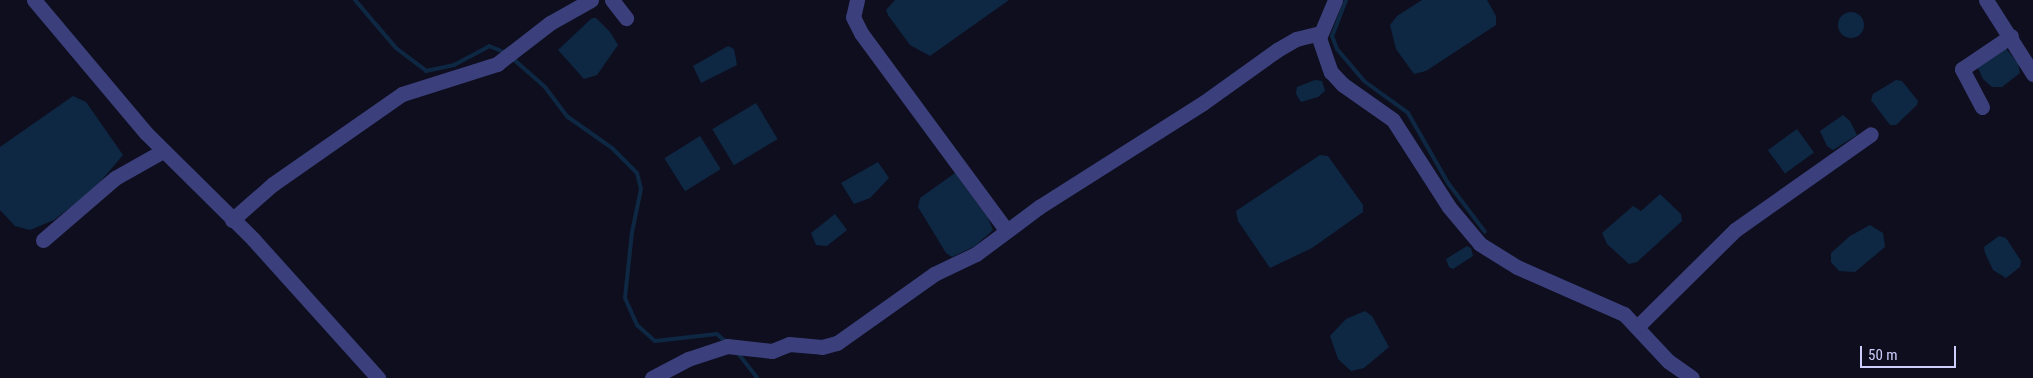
<!DOCTYPE html>
<style>
body{margin:0}
#map{position:relative;width:2033px;height:378px;overflow:hidden;background:#0e0e1f;font-family:"Roboto Condensed",sans-serif}
div>[style]{position:absolute}
.water>*{inset:0;background:#0e2843;transform-origin:0 0}
.round{border-radius:50%}
.stream>*{height:4px;margin:-2px;padding:0 2px;transform-origin:2px;border-radius:2px;background:#0e2843}
.minor>*{height:15px;margin:-7.5px;padding:0 7.5px;transform-origin:7.5px;border-radius:7.5px;background:#3b407c}
span{translate:-50% -50%;white-space:nowrap;text-align:center;line-height:1.15;-webkit-text-stroke:5px #0e0e1f;paint-order:stroke}
.scale{position:absolute;left:1860px;top:346px;width:96px;height:22px;box-sizing:border-box;border:2px solid #cecefd;border-top:0;padding-left:6px;font-size:15px;line-height:18px;white-space:nowrap;color:#cecefd;-webkit-text-stroke:4px #0e0e1f;paint-order:stroke}
</style>
<div id="map">
<div class="water">
<div style="clip-path:polygon(895px 0,1009px 0,930px 56px,910px 45px,888px 15px,886px 10px)"></div>
<div style="clip-path:polygon(1422px 0,1487px 0,1496px 16px,1496px 25px,1426px 71px,1414px 74px,1396px 49px,1390px 25px,1397px 16px)"></div>
<div class="round" style="left:1838px;top:12px;width:26px;height:26px"></div>
<div style="clip-path:polygon(592px 18px,596px 18px,610px 32px,618px 45px,597px 75px,584px 79px,558px 50px)"></div>
<div style="clip-path:polygon(2003px 45px,2018px 63px,2020px 73px,2002px 87px,1992px 87px,1983px 79px,1977px 66px)"></div>
<div style="clip-path:polygon(728px 46px,734px 49px,737px 65px,701px 83px,693px 66px)"></div>
<div style="clip-path:polygon(1315px 80px,1322px 81px,1325px 91px,1318px 97px,1301px 102px,1296px 94px,1297px 87px)"></div>
<div style="clip-path:polygon(1896px 80px,1902px 81px,1918px 101px,1917px 105px,1896px 125px,1890px 125px,1871px 100px,1873px 94px)"></div>
<div style="clip-path:polygon(73px 96px,86px 102px,123px 155px,95px 188px,54px 220px,30px 230px,15px 226px,0 210px,0 147px)"></div>
<div style="left:756px;top:103px;width:42px;height:51px;rotate:59deg"></div>
<div style="clip-path:polygon(1843px 115px,1850px 121px,1857px 135px,1833px 150px,1827px 146px,1820px 131px)"></div>
<div style="left:1797px;top:129px;width:29px;height:36px;rotate:54deg"></div>
<div style="left:700px;top:136px;width:39px;height:42px;rotate:58deg"></div>
<div style="clip-path:polygon(1320px 155px,1328px 156px,1363px 205px,1363px 212px,1312px 248px,1270px 268px,1238px 221px,1236px 211px)"></div>
<div style="clip-path:polygon(878px 162px,889px 178px,870px 198px,854px 204px,841px 183px)"></div>
<div style="clip-path:polygon(955px 173px,988px 218px,993px 230px,975px 246px,952px 257px,946px 253px,918px 207px,920px 198px)"></div>
<div style="clip-path:polygon(1660px 194px,1681px 214px,1682px 221px,1637px 262px,1629px 264px,1607px 244px,1602px 233px,1633px 206px,1641px 211px)"></div>
<div style="clip-path:polygon(835px 214px,847px 230px,827px 246px,816px 245px,811px 233px)"></div>
<div style="clip-path:polygon(1870px 225px,1883px 233px,1885px 247px,1855px 272px,1839px 271px,1831px 262px,1831px 253px,1850px 236px)"></div>
<div style="clip-path:polygon(1999px 236px,2006px 238px,2021px 261px,2020px 267px,2006px 278px,1993px 270px,1985px 253px,1984px 247px)"></div>
<div style="clip-path:polygon(1467px 246px,1471px 248px,1473px 256px,1453px 269px,1449px 267px,1446px 259px)"></div>
<div style="clip-path:polygon(1365px 311px,1372px 316px,1389px 347px,1364px 368px,1351px 371px,1338px 359px,1330px 336px,1346px 319px)"></div>
</div>
<div class="stream">
<div style="left:355px;top:0;width:63px;rotate:49.5deg"></div>
<div style="left:396px;top:48px;width:38px;rotate:37deg"></div>
<div style="left:426px;top:71px;width:29px;rotate:-12deg"></div>
<div style="left:454px;top:65px;width:40px;rotate:-28deg"></div>
<div style="left:489px;top:46px;width:18px;rotate:22deg"></div>
<div style="left:1346px;top:0;width:39px;rotate:111deg"></div>
<div style="left:1332px;top:36px;width:14px;rotate:69deg"></div>
<div style="left:1337px;top:49px;width:42px;rotate:49.8deg"></div>
<div style="left:1364px;top:81px;width:54px;rotate:36deg"></div>
<div style="left:1408px;top:113px;width:81px;rotate:60.3deg"></div>
<div style="left:1448px;top:183px;width:61px;rotate:52.9deg"></div>
<div style="left:511px;top:57px;width:45px;rotate:41.4deg"></div>
<div style="left:545px;top:87px;width:38px;rotate:53deg"></div>
<div style="left:568px;top:117px;width:54px;rotate:35.2deg"></div>
<div style="left:612px;top:148px;width:35px;rotate:45deg"></div>
<div style="left:637px;top:173px;width:16px;rotate:76deg"></div>
<div style="left:641px;top:189px;width:44px;rotate:101.8deg"></div>
<div style="left:632px;top:232px;width:66px;rotate:96.1deg"></div>
<div style="left:625px;top:298px;width:30px;rotate:66deg"></div>
<div style="left:637px;top:325px;width:24px;rotate:42deg"></div>
<div style="left:655px;top:341px;width:62px;rotate:-6.4deg"></div>
<div style="left:717px;top:334px;width:12px;rotate:42deg"></div>
<div style="left:737px;top:352px;width:33px;rotate:52deg"></div>
</div>
<div class="minor">
<div style="left:34px;top:0;width:174px;rotate:49.9deg"></div>
<div style="left:146px;top:133px;width:151px;rotate:44.7deg"></div>
<div style="left:253px;top:239px;width:187px;rotate:48deg"></div>
<div style="left:612px;top:0;width:23px;rotate:52deg"></div>
<div style="left:857px;top:0;width:17px;rotate:103deg"></div>
<div style="left:853px;top:17px;width:18px;rotate:63deg"></div>
<div style="left:861px;top:33px;width:245px;rotate:53.6deg"></div>
<div style="left:1335px;top:0;width:41px;rotate:112.8deg"></div>
<div style="left:1319px;top:38px;width:36px;rotate:71deg"></div>
<div style="left:1331px;top:72px;width:16px;rotate:47deg"></div>
<div style="left:1342px;top:84px;width:62px;rotate:35.2deg"></div>
<div style="left:1393px;top:120px;width:103px;rotate:57.2deg"></div>
<div style="left:1449px;top:207px;width:48px;rotate:50deg"></div>
<div style="left:1480px;top:244px;width:44px;rotate:31.9deg"></div>
<div style="left:1517px;top:267px;width:117px;rotate:23.7deg"></div>
<div style="left:1624px;top:314px;width:64px;rotate:46.9deg"></div>
<div style="left:1668px;top:361px;width:29px;rotate:35deg"></div>
<div style="left:1986px;top:0;width:88px;rotate:57.6deg"></div>
<div style="left:1982px;top:107px;width:43px;rotate:-117.8deg"></div>
<div style="left:1962px;top:69px;width:59px;rotate:-34deg"></div>
<div style="left:232px;top:220px;width:55px;rotate:-41.3deg"></div>
<div style="left:273px;top:184px;width:157px;rotate:-34.9deg"></div>
<div style="left:402px;top:94px;width:100px;rotate:-17.5deg"></div>
<div style="left:497px;top:64px;width:67px;rotate:-37.7deg"></div>
<div style="left:550px;top:23px;width:47px;rotate:-29.3deg"></div>
<div style="left:43px;top:240px;width:95px;rotate:-40.7deg"></div>
<div style="left:115px;top:178px;width:55px;rotate:-29.4deg"></div>
<div style="left:1638px;top:326px;width:136px;rotate:-44.7deg"></div>
<div style="left:1735px;top:230px;width:166px;rotate:-35.2deg"></div>
<div style="left:652px;top:378px;width:41px;rotate:-27.8deg"></div>
<div style="left:688px;top:359px;width:41px;rotate:-18.4deg"></div>
<div style="left:727px;top:346px;width:45px;rotate:6.3deg"></div>
<div style="left:772px;top:351px;width:18px;rotate:-22deg"></div>
<div style="left:789px;top:344px;width:33px;rotate:5deg"></div>
<div style="left:822px;top:347px;width:16px;rotate:-15deg"></div>
<div style="left:837px;top:343px;width:119px;rotate:-35.4deg"></div>
<div style="left:934px;top:274px;width:47px;rotate:-25.5deg"></div>
<div style="left:976px;top:254px;width:79px;rotate:-36.7deg"></div>
<div style="left:1039px;top:207px;width:194px;rotate:-32.4deg"></div>
<div style="left:1203px;top:103px;width:91px;rotate:-35.6deg"></div>
<div style="left:1277px;top:50px;width:22px;rotate:-30deg"></div>
<div style="left:1296px;top:39px;width:25px;rotate:-14deg"></div>
</div>
<div class="scale">50 m</div>
</div>
